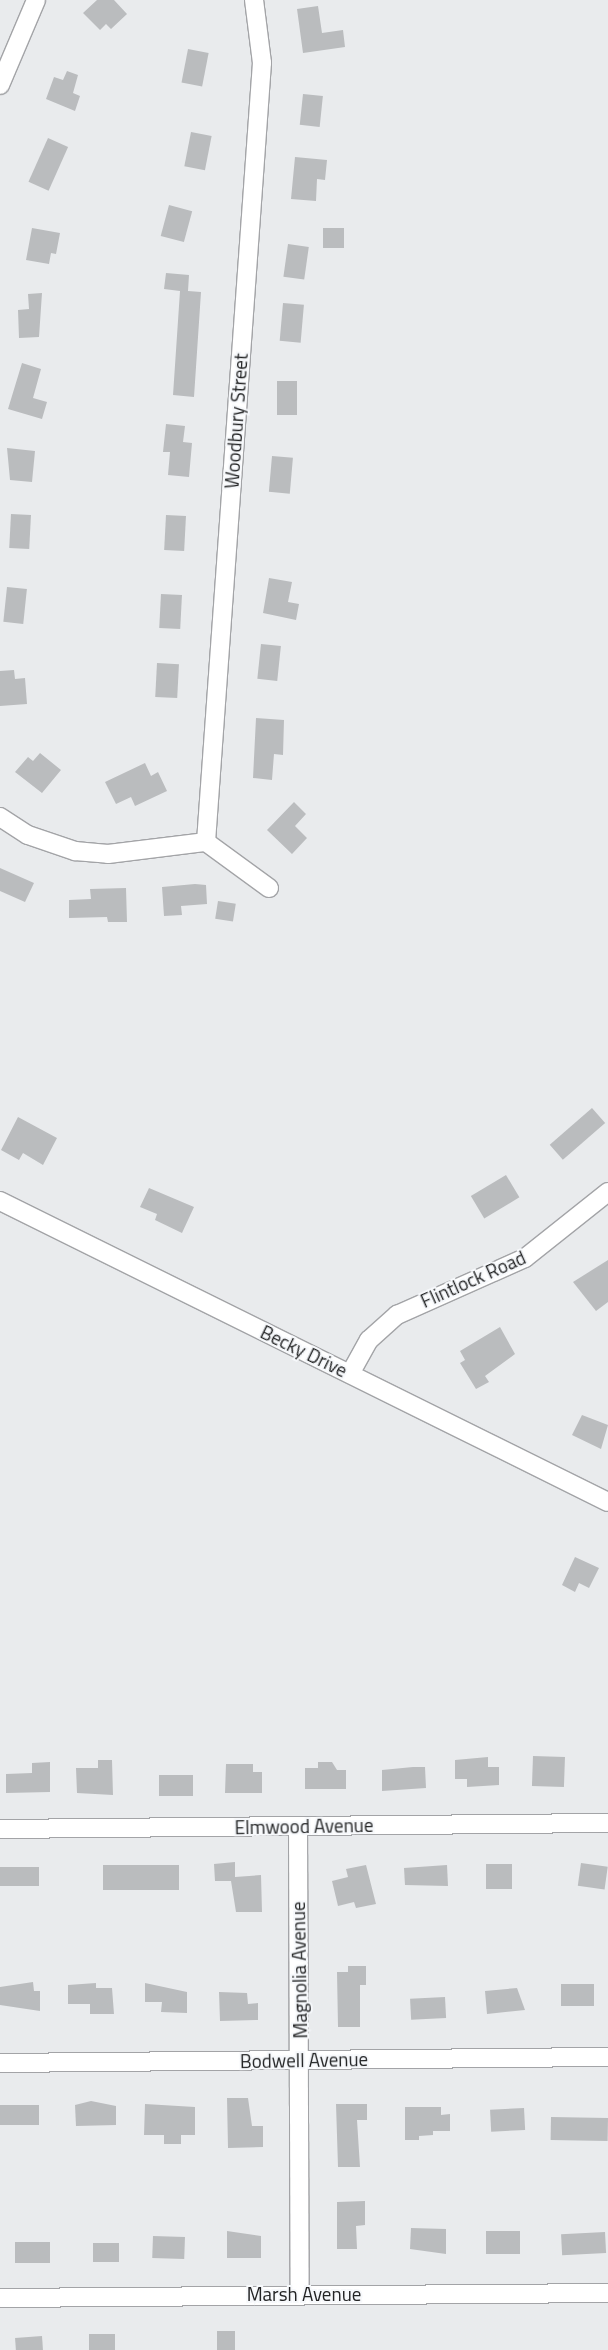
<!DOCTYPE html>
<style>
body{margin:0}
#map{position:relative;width:608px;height:2350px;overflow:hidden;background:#e9ebed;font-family:"Titillium Web",sans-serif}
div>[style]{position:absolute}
.building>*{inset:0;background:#babcbe;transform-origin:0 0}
.roads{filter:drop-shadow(1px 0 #a3a4a7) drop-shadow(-1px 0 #a3a4a7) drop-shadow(0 1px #a3a4a7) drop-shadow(0 -1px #a3a4a7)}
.street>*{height:18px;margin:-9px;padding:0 9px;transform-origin:9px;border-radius:9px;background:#fff}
span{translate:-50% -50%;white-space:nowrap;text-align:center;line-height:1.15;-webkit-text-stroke:4px #f6f8fb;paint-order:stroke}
.street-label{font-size:19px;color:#222324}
</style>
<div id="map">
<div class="building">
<div style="clip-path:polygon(97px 0,114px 0,127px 14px,111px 29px,106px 24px,100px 30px,83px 13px)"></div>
<div style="clip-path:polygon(318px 6px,322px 33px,343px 30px,345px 47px,303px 53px,297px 9px)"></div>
<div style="left:188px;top:49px;width:21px;height:34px;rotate:11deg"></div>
<div style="clip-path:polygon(67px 71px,78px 75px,73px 93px,80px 96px,75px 111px,46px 99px,54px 77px,63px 80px)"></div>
<div style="left:303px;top:94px;width:20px;height:31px;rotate:6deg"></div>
<div style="left:191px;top:132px;width:21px;height:35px;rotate:11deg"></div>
<div style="left:48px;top:138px;width:22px;height:48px;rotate:24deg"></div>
<div style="clip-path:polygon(295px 157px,327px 160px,325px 180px,317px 179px,316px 201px,291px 199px)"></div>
<div style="left:169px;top:205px;width:24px;height:32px;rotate:15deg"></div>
<div style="clip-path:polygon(32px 228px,60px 233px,56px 254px,51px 253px,49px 264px,26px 260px)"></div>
<div style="left:323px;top:228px;width:21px;height:20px"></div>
<div style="left:288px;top:244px;width:21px;height:33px;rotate:8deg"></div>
<div style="clip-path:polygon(166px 273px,189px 275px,188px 291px,201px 292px,194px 397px,173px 395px,180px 291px,164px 289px)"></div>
<div style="clip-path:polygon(42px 293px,39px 337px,19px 338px,18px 310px,29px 309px,28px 294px)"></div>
<div style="left:283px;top:303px;width:21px;height:38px;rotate:5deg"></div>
<div style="clip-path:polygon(22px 363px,41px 369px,33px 398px,47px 402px,42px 419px,8px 409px)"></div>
<div style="left:277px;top:381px;width:20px;height:34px"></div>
<div style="clip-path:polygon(166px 424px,185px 426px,183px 442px,192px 443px,189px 477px,168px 475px,170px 452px,163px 452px)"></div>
<div style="clip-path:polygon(7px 448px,35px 451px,32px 482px,10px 480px)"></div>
<div style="left:272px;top:456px;width:21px;height:36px;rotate:5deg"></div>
<div style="left:11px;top:514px;width:20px;height:34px;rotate:3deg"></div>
<div style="left:166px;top:515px;width:20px;height:35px;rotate:3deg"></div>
<div style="clip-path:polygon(269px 578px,292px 582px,288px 602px,299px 604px,296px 620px,263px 613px)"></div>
<div style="left:7px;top:587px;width:20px;height:35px;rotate:6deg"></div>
<div style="left:161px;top:594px;width:21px;height:34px;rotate:3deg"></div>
<div style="left:261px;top:644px;width:20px;height:35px;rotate:6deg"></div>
<div style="left:157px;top:663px;width:22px;height:34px;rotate:3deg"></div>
<div style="clip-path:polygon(14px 670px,15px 679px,25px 678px,27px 704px,0 706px,0 671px)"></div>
<div style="clip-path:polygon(256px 718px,284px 720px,283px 755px,274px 754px,272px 780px,253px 778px)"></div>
<div style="clip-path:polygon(40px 753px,61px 770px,42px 793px,15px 772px,28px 757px,33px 761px)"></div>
<div style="clip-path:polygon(145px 763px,151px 776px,158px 772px,167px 791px,135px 806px,131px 797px,116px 804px,105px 782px)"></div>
<div style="clip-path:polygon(294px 802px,306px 814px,295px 826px,307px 838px,292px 854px,267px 830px)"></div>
<div style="clip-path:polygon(0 868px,34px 883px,25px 902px,0 891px)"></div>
<div style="clip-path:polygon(195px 884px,206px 885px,207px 904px,181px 906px,182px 915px,164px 916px,162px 887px)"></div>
<div style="clip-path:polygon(126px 888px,127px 922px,108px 922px,107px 917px,69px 918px,69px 900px,91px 899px,90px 889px)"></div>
<div style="left:218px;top:901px;width:18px;height:18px;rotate:9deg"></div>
<div style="left:592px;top:1108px;width:20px;height:56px;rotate:49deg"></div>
<div style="clip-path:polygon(18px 1117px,57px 1138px,43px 1165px,23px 1153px,19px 1160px,1px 1150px)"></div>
<div style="left:506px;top:1175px;width:26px;height:41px;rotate:59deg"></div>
<div style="clip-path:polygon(149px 1188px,194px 1207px,182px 1233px,155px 1220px,157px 1214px,140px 1207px)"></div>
<div style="clip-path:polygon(608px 1260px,608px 1302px,596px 1311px,573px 1282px)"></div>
<div style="clip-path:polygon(500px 1327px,515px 1354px,485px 1376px,489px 1382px,476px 1389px,460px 1363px,465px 1360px,460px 1351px)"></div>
<div style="clip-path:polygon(582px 1415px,608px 1425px,601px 1449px,572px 1435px)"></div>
<div style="clip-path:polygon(575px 1557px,599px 1568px,589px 1588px,579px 1583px,575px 1592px,562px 1585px)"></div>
<div style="left:533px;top:1756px;width:32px;height:30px;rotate:2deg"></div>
<div style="clip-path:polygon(488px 1757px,488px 1767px,499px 1767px,499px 1785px,467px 1787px,467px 1779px,455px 1779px,455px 1760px)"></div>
<div style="clip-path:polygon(98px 1760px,112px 1760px,113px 1795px,77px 1793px,76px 1768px,98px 1768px)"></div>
<div style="clip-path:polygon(50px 1762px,50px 1792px,6px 1793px,6px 1774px,32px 1773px,32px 1763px)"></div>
<div style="clip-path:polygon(318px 1762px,332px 1762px,337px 1770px,346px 1770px,346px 1789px,305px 1789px,305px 1768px,318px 1768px)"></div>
<div style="clip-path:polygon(226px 1764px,253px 1764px,253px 1772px,262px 1772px,262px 1793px,225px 1793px)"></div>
<div style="clip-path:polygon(413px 1767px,425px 1767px,426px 1788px,382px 1791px,382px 1770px)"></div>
<div style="left:193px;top:1775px;width:21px;height:34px;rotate:90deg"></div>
<div style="clip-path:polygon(235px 1862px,235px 1877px,261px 1875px,262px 1912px,236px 1912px,231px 1881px,215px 1881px,214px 1864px)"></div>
<div style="left:581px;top:1863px;width:27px;height:23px;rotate:8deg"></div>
<div style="left:486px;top:1864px;width:26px;height:25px"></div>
<div style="left:103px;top:1865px;width:76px;height:25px"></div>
<div style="clip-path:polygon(366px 1865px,376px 1904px,356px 1908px,354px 1902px,338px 1906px,332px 1881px,348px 1877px,346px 1869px)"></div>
<div style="clip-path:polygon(447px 1865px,448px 1886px,405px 1885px,404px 1868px)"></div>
<div style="left:0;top:1867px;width:39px;height:19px"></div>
<div style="clip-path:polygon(348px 1966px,366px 1966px,366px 1985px,360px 1985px,360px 2027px,338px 2027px,337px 1972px,348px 1972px)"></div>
<div style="clip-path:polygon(33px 1982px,34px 1991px,40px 1991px,40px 2011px,0 2005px,0 1987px)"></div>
<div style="clip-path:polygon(96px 1983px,96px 1988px,112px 1988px,114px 2014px,90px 2014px,90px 2004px,68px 2004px,68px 1985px)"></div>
<div style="clip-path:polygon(145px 1983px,187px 1992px,187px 2013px,161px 2012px,162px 2002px,145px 2002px)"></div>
<div style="left:561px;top:1984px;width:33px;height:22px"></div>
<div style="clip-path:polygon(517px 1988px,525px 2010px,487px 2014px,485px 1991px)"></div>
<div style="clip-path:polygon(219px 1992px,247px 1993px,248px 2004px,258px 2003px,258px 2020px,220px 2021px)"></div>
<div style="left:445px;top:1997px;width:21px;height:35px;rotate:87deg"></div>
<div style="clip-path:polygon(227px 2098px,248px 2098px,252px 2126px,263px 2126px,263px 2147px,228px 2148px)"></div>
<div style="clip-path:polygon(91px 2101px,116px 2106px,116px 2125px,76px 2126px,75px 2105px)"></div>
<div style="clip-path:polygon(145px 2104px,195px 2107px,195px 2135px,181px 2135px,181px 2144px,164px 2144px,164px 2135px,144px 2135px)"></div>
<div style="clip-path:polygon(336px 2104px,367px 2104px,367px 2120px,357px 2120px,360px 2167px,338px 2167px)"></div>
<div style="left:0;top:2105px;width:39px;height:20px"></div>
<div style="clip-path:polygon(405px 2107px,441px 2107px,441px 2115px,450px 2114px,450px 2131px,433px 2131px,433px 2135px,419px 2136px,419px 2140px,405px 2140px)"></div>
<div style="left:524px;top:2108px;width:22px;height:34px;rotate:87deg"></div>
<div style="left:551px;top:2117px;width:57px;height:23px;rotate:1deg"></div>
<div style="clip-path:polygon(365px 2201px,365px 2225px,356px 2226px,357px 2249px,337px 2249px,337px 2202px)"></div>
<div style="clip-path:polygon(411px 2228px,446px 2229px,446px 2254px,410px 2249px)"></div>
<div style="clip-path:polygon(227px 2231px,261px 2236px,261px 2258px,227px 2258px)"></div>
<div style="left:486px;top:2231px;width:34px;height:23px"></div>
<div style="left:605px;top:2232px;width:21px;height:44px;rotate:87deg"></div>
<div style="left:153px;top:2236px;width:32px;height:22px;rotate:2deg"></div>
<div style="left:15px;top:2242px;width:35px;height:21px"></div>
<div style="left:93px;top:2243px;width:26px;height:19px"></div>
<div style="left:217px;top:2331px;width:18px;height:19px"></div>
<div style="left:115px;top:2334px;width:16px;height:26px;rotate:90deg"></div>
<div style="left:42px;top:2336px;width:14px;height:27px;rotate:86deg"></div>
</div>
<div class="roads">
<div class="street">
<div style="left:0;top:85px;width:92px;rotate:-67deg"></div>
<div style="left:0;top:817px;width:33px;rotate:33deg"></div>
<div style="left:28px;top:835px;width:50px;rotate:18.8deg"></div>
<div style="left:75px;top:851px;width:33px;rotate:5deg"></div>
<div style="left:108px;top:854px;width:99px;rotate:-7deg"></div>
<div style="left:206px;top:842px;width:78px;rotate:36.1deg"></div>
<div style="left:206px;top:842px;width:781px;rotate:-85.89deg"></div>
<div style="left:262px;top:63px;width:64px;rotate:-97.2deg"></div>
<div style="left:0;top:1201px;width:678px;rotate:26.34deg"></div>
<div style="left:350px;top:1374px;width:39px;rotate:-61deg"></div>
<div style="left:369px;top:1340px;width:38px;rotate:-42deg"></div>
<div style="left:397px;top:1315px;width:140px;rotate:-24deg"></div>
<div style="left:525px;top:1258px;width:106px;rotate:-38.5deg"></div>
<div style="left:298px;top:1826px;width:467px;rotate:89.8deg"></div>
<div style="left:0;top:1829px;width:608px;rotate:-0.57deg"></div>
<div style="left:0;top:2063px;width:608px;rotate:-0.57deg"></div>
<div style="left:0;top:2298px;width:608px;rotate:-0.47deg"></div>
</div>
</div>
<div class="street-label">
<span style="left:236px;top:421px;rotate:-86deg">Woodbury Street</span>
<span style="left:473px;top:1279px;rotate:-24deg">Flintlock Road</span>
<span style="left:304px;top:1351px;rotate:26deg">Becky Drive</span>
<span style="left:304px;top:1826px;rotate:-1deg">Elmwood Avenue</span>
<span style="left:299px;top:1970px;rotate:-91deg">Magnolia Avenue</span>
<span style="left:304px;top:2060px;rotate:-1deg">Bodwell Avenue</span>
<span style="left:304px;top:2294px">Marsh Avenue</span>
</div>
</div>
